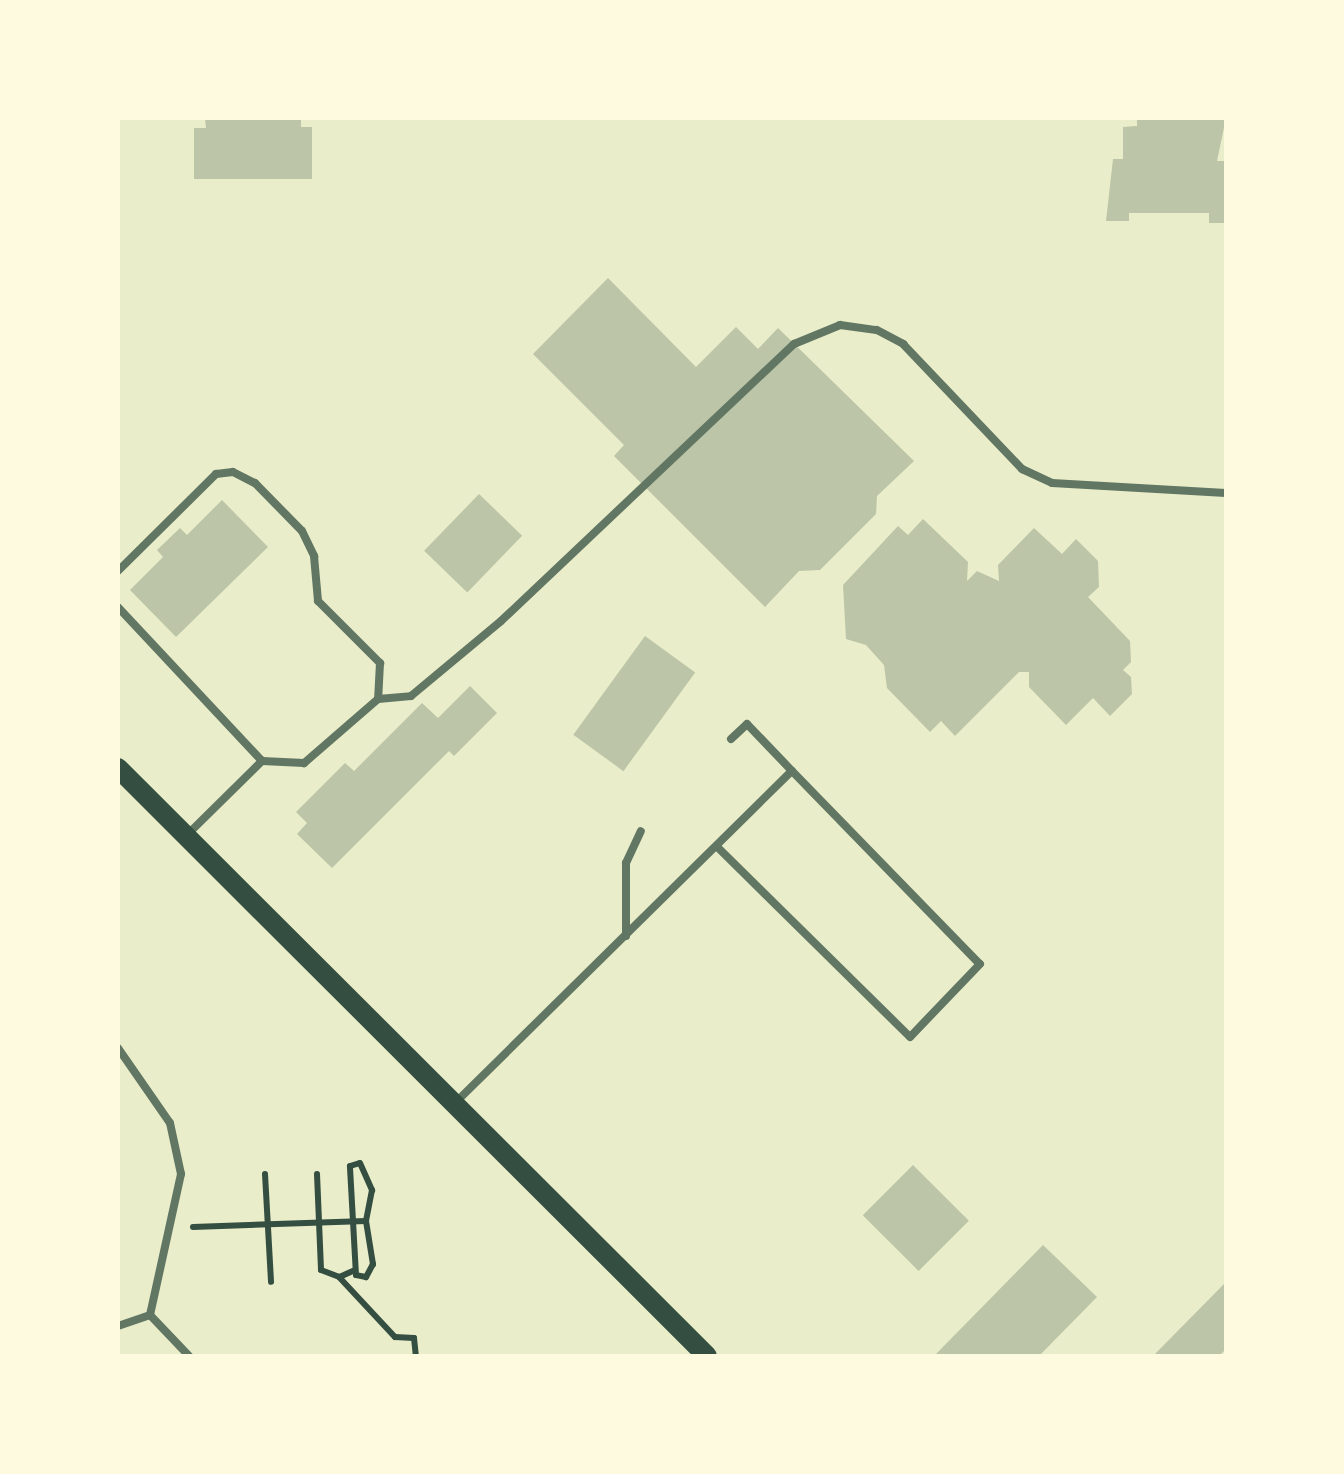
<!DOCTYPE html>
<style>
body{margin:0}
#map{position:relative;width:1344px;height:1474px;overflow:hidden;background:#e9edc9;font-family:Signika,sans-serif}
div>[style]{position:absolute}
.building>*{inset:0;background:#bcc5a7;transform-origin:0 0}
.path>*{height:6px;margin:-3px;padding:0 3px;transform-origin:3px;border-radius:3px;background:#344e41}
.service>*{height:8px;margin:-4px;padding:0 4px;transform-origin:4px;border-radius:4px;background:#617663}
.secondary>*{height:20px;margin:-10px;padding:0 10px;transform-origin:10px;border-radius:10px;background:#344e41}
span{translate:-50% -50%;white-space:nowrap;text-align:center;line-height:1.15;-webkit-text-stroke:9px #fefae0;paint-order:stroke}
.frame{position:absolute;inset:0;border:120px solid #fefae0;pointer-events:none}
</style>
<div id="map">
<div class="building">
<div style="clip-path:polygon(205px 118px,301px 118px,301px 127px,312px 127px,312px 179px,194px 179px,194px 128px,206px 128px)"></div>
<div style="clip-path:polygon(1137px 118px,1226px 118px,1217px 161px,1226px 161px,1226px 223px,1209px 223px,1209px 213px,1129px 213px,1129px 221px,1106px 221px,1113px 159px,1123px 159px,1123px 127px,1137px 126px)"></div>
<div style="clip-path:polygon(608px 278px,696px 367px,736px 327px,758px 349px,778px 328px,914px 461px,877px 496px,876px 514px,820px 570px,799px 571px,765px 607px,614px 456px,624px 445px,533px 354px)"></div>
<div style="left:479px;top:494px;width:60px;height:79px;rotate:44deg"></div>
<div style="clip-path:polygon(222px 500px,268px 547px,176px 637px,130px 590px,163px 557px,157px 550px,180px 528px,187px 535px)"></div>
<div style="clip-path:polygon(923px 519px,968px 562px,967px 581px,977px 571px,999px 581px,998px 565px,1034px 528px,1062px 554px,1076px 539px,1098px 561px,1099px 587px,1088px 597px,1130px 641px,1131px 662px,1123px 670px,1131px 677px,1132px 694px,1110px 716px,1093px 698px,1066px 725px,1029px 687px,1029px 672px,1019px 672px,955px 736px,941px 721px,930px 732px,887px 688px,884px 665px,866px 645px,846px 639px,843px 585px,898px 526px,908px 535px)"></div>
<div style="left:645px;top:636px;width:62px;height:122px;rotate:36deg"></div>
<div style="clip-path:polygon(470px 686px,497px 713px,454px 756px,449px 751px,332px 868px,297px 834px,307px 823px,296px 812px,345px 763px,354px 771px,422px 703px,438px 718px)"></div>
<div style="left:913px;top:1165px;width:79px;height:71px;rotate:45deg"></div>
<div style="clip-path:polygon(1043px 1245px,1097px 1297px,1039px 1356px,934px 1356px)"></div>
<div style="clip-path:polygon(1226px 1282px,1226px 1349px,1219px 1356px,1153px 1356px)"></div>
</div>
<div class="path">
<div style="left:360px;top:1163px;width:30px;rotate:66deg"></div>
<div style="left:372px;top:1190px;width:32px;rotate:101deg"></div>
<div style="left:366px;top:1221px;width:44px;rotate:80.8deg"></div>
<div style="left:373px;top:1264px;width:15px;rotate:118deg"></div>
<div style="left:366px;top:1277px;width:10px;rotate:-169deg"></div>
<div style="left:356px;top:1275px;width:109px;rotate:-93.2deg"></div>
<div style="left:350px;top:1166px;width:10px;rotate:-17deg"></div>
<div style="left:265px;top:1174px;width:108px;rotate:86.8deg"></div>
<div style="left:317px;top:1174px;width:96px;rotate:87.6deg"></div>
<div style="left:321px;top:1270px;width:19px;rotate:21deg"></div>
<div style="left:193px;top:1227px;width:173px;rotate:-2deg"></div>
<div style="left:355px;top:1270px;width:17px;rotate:156deg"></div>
<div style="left:339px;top:1277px;width:82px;rotate:47deg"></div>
<div style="left:395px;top:1337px;width:19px;rotate:3deg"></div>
<div style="left:414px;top:1338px;width:18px;rotate:84deg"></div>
</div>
<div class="service">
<div style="left:118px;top:571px;width:138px;rotate:-44.7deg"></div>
<div style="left:216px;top:474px;width:17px;rotate:-7deg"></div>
<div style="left:233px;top:472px;width:25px;rotate:27deg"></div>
<div style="left:255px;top:483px;width:67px;rotate:45.6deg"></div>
<div style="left:302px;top:531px;width:28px;rotate:64deg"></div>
<div style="left:314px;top:556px;width:45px;rotate:84.9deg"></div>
<div style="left:318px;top:601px;width:88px;rotate:45deg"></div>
<div style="left:380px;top:663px;width:36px;rotate:93deg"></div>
<div style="left:378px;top:699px;width:98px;rotate:139.1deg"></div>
<div style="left:304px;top:763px;width:42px;rotate:-177.3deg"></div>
<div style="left:262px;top:761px;width:211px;rotate:-133.1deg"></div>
<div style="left:378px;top:699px;width:33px;rotate:-5deg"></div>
<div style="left:411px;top:696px;width:117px;rotate:-39.8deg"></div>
<div style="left:501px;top:621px;width:403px;rotate:-43.4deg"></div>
<div style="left:794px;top:344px;width:50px;rotate:-22.4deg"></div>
<div style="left:840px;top:325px;width:37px;rotate:8deg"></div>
<div style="left:877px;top:330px;width:30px;rotate:28deg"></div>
<div style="left:903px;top:344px;width:173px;rotate:46.4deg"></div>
<div style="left:1022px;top:469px;width:33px;rotate:25deg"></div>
<div style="left:1052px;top:483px;width:174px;rotate:3.3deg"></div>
<div style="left:731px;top:739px;width:22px;rotate:-43deg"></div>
<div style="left:747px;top:724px;width:65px;rotate:46.2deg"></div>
<div style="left:189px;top:833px;width:103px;rotate:-44.6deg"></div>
<div style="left:626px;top:936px;width:73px;rotate:-90deg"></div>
<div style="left:626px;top:863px;width:35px;rotate:-65deg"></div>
<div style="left:118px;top:1048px;width:91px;rotate:55.3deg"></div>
<div style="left:170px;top:1123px;width:52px;rotate:77.8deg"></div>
<div style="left:181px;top:1174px;width:144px;rotate:102.4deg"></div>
<div style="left:455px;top:1103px;width:473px;rotate:-44.6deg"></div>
<div style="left:792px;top:771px;width:269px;rotate:45.8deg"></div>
<div style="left:980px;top:964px;width:101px;rotate:133.8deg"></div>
<div style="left:910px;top:1037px;width:272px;rotate:-135.4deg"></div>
<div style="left:150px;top:1315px;width:57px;rotate:46.4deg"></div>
<div style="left:118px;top:1326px;width:34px;rotate:-19deg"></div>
</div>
<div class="secondary">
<div style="left:118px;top:768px;width:832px;rotate:44.95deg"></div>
</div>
<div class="frame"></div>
</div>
